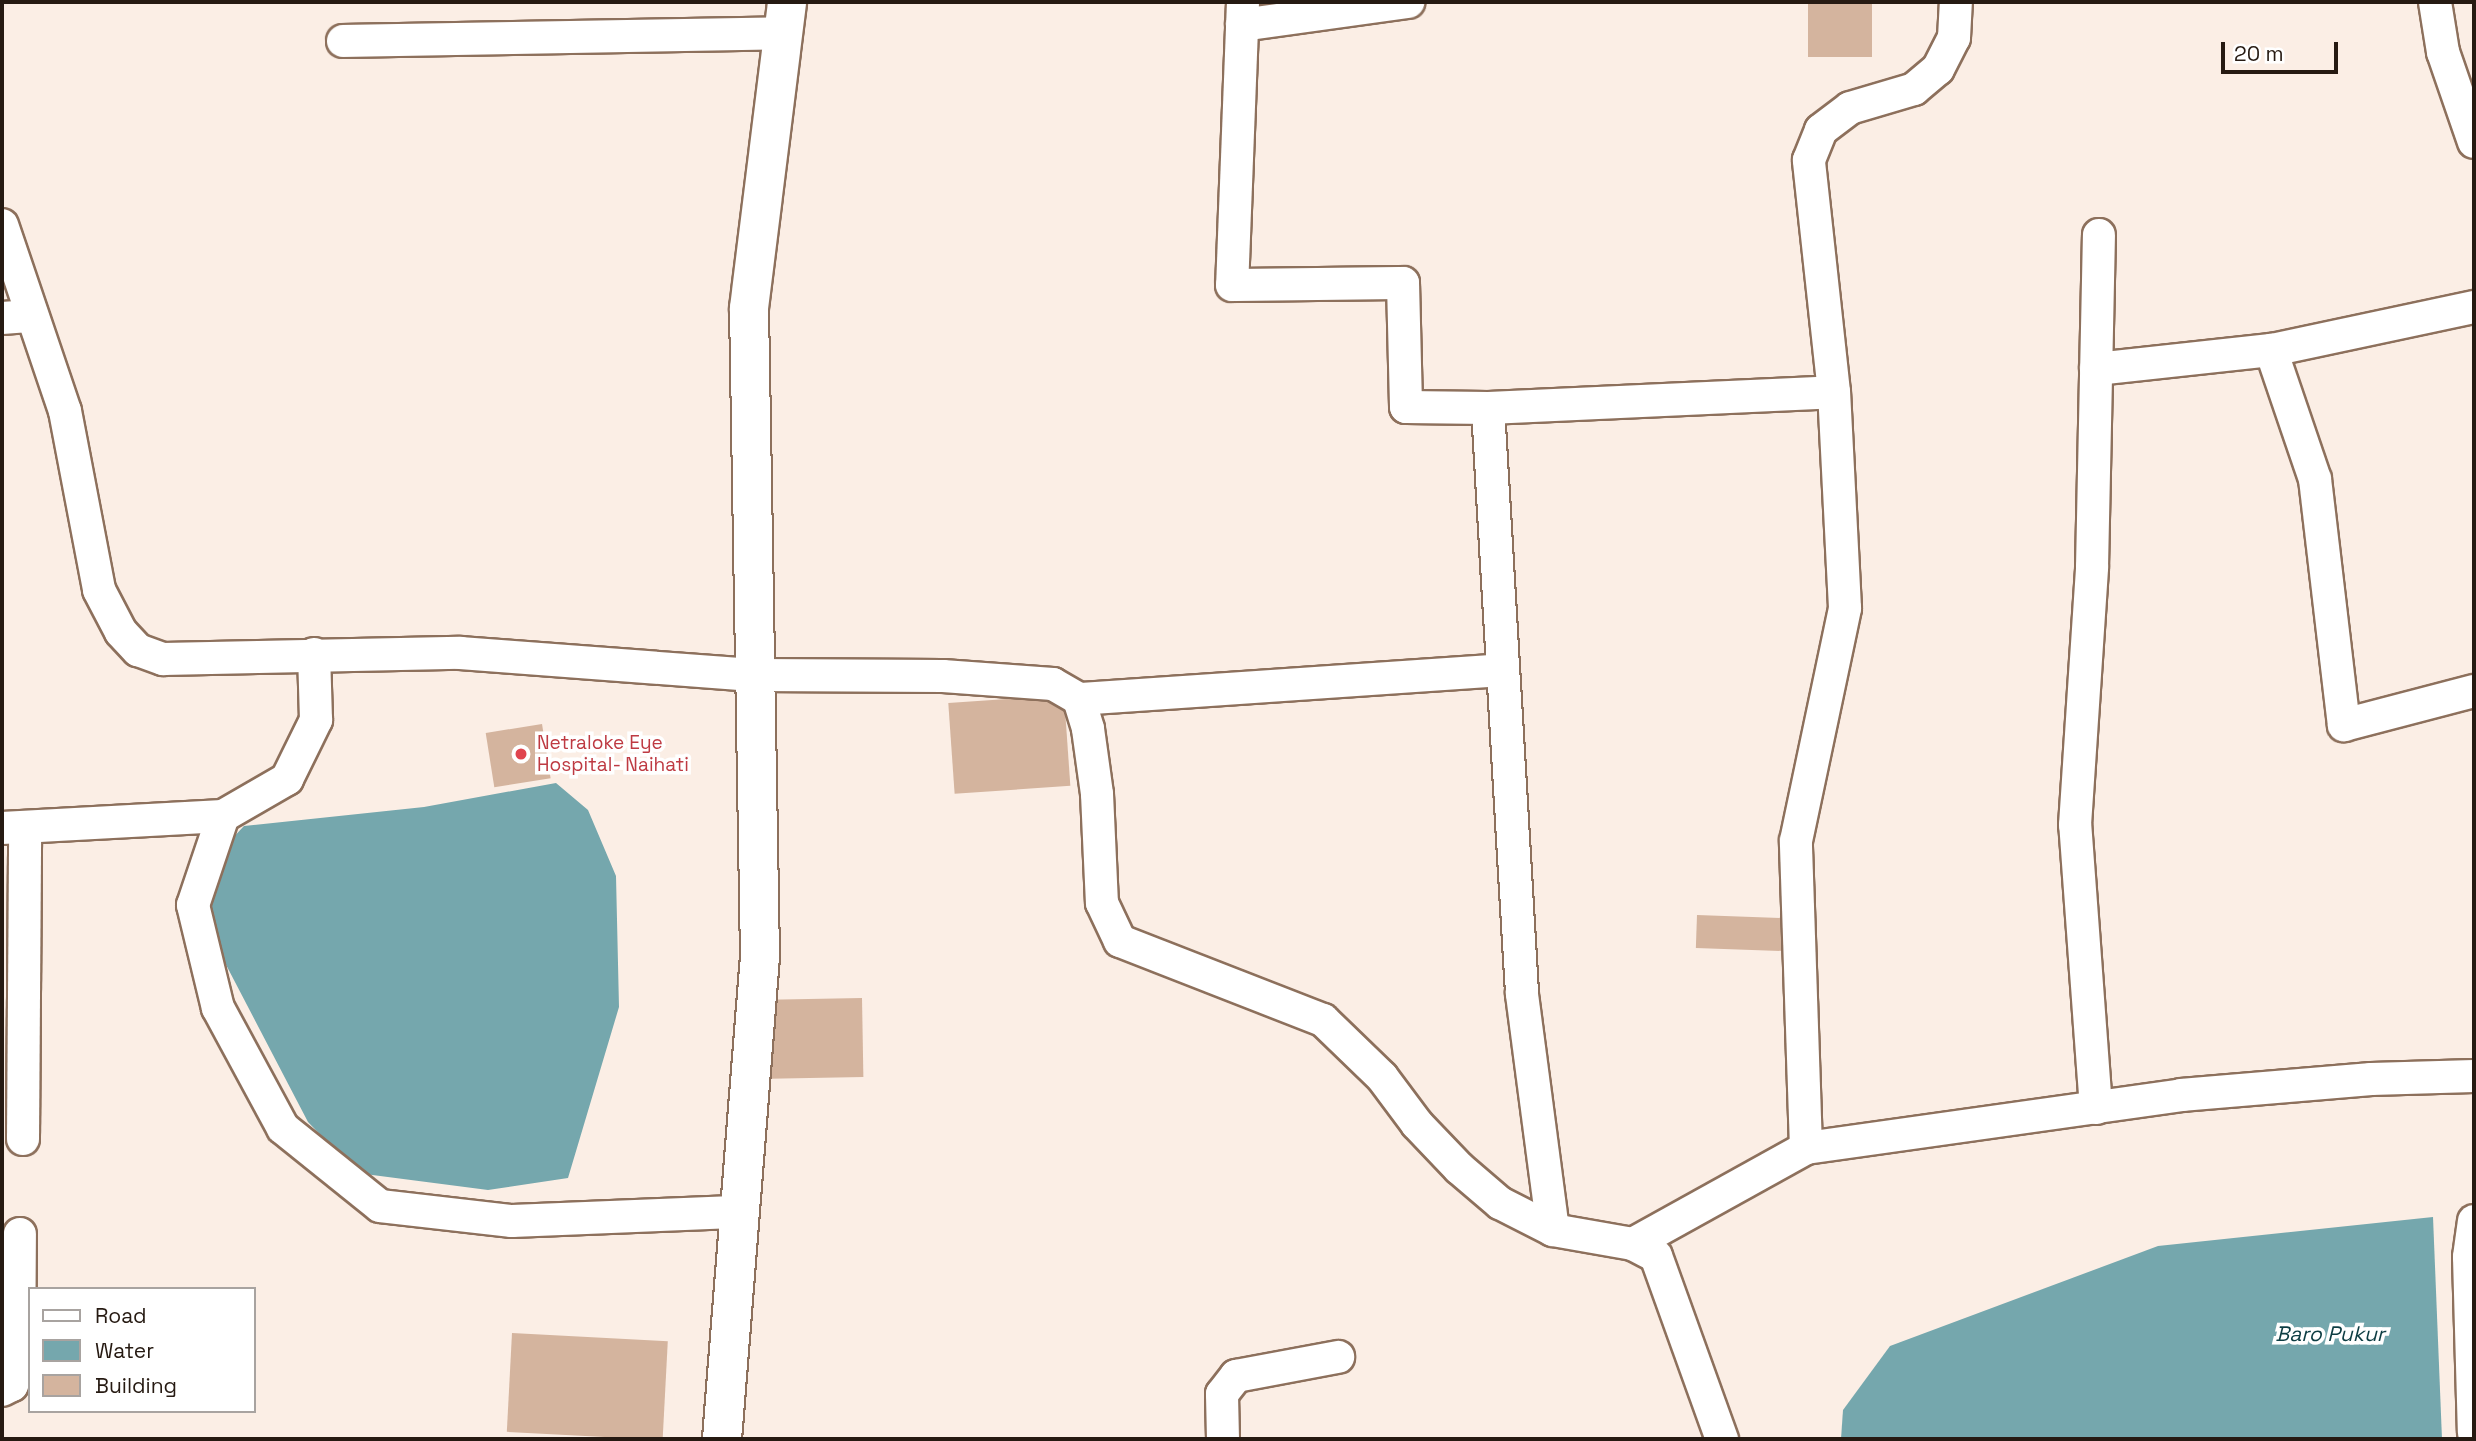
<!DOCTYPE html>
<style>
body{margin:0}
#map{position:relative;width:2476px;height:1441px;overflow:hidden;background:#fbeee5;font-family:"Space Grotesk",sans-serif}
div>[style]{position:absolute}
.water>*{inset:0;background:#75a7ad}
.building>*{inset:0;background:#d4b49e;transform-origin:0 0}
.roads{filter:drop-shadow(2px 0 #8d705c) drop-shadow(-2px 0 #8d705c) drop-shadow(0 2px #8d705c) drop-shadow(0 -2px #8d705c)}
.street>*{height:32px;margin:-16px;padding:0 16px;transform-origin:16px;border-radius:16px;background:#fff}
.secondary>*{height:38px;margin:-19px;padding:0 19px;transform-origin:19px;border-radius:19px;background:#fff}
.dots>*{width:19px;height:19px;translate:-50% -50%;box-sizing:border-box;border:4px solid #fff;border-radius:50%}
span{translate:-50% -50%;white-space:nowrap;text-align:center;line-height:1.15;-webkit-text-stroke:7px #fff;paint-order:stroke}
.health-label{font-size:19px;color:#be3a42}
.left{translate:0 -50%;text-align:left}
.water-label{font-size:21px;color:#0d3d43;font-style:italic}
.frame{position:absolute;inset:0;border:4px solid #261a12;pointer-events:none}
.legend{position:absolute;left:28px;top:1287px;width:228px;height:126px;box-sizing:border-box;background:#fff;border:2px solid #a8a3a0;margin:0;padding:9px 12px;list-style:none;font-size:21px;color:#261a12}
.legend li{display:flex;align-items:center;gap:14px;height:35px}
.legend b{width:35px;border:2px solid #a8a3a0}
.scale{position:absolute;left:2221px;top:42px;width:117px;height:32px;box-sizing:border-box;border:4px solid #261a12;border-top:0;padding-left:9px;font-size:21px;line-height:24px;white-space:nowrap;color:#261a12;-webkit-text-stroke:5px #fff;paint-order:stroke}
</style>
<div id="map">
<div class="water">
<div style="clip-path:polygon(556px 783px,588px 810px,616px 876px,619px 1007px,568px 1178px,488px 1190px,357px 1173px,308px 1122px,223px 959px,207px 921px,213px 859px,244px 826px,424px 807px)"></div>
<div style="clip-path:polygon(2433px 1217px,2442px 1439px,1841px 1439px,1843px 1410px,1890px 1346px,2158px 1246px)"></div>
</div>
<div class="building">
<div style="left:1808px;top:2px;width:64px;height:55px"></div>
<div style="left:1064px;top:695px;width:91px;height:116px;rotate:86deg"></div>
<div style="left:542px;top:724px;width:55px;height:57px;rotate:81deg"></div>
<div style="left:1697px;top:915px;width:88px;height:33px;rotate:2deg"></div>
<div style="left:862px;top:998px;width:79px;height:94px;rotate:89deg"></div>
<div style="left:512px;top:1333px;width:156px;height:99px;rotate:3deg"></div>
</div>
<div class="roads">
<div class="street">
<div style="left:1243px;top:2px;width:283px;rotate:92.2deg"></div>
<div style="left:1232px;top:285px;width:171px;rotate:-0.7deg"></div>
<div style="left:1403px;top:283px;width:124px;rotate:88.6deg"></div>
<div style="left:1406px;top:407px;width:82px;rotate:0.7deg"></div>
<div style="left:2435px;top:2px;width:51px;rotate:80.9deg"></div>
<div style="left:2443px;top:52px;width:95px;rotate:71deg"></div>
<div style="left:1242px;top:25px;width:168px;rotate:-7.9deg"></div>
<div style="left:343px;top:41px;width:440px;rotate:-1deg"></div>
<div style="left:2px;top:225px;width:196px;rotate:71.3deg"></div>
<div style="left:65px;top:411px;width:182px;rotate:79.2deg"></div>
<div style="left:99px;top:590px;width:47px;rotate:62.4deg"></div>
<div style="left:121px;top:632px;width:25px;rotate:47deg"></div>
<div style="left:138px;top:650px;width:27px;rotate:20deg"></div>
<div style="left:163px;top:659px;width:297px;rotate:-1.2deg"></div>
<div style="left:460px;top:653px;width:297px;rotate:4.3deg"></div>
<div style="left:756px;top:675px;width:187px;rotate:0.3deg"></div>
<div style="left:943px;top:676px;width:110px;rotate:4.2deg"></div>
<div style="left:1053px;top:684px;width:30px;rotate:30deg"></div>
<div style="left:1079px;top:699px;width:31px;rotate:73deg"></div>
<div style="left:1088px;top:729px;width:66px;rotate:82.1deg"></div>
<div style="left:1097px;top:794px;width:109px;rotate:87.4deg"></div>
<div style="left:1102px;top:903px;width:42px;rotate:64.7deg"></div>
<div style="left:1120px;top:941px;width:218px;rotate:21.3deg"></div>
<div style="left:1323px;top:1020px;width:82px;rotate:44deg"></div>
<div style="left:1382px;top:1077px;width:59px;rotate:53.3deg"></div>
<div style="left:1417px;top:1124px;width:61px;rotate:46.3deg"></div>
<div style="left:1459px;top:1168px;width:54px;rotate:40.5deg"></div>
<div style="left:1500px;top:1203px;width:59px;rotate:27deg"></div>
<div style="left:1553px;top:1230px;width:81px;rotate:9.9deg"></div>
<div style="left:1633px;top:1244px;width:26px;rotate:28deg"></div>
<div style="left:1656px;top:1256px;width:195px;rotate:70.2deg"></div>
<div style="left:2474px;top:307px;width:208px;rotate:168deg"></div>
<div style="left:2271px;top:350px;width:136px;rotate:71.2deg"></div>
<div style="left:2315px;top:479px;width:248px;rotate:83.3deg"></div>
<div style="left:2344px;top:725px;width:134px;rotate:-14.7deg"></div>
<div style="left:2px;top:318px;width:30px;rotate:-4deg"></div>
<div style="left:2096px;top:369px;width:176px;rotate:-6.2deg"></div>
<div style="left:1079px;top:699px;width:423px;rotate:-3.9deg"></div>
<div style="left:223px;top:816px;width:94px;rotate:108.6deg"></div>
<div style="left:193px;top:905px;width:106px;rotate:76.4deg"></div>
<div style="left:218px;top:1008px;width:136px;rotate:61.6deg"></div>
<div style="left:283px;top:1128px;width:124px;rotate:38.8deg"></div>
<div style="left:380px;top:1206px;width:133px;rotate:6.5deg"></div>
<div style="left:512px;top:1221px;width:228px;rotate:-2.3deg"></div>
<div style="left:2px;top:828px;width:221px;rotate:-3.1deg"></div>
<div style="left:223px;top:816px;width:74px;rotate:-30deg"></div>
<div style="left:287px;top:779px;width:66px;rotate:-63.8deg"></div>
<div style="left:316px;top:720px;width:66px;rotate:-91.7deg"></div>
<div style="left:2096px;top:1108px;width:284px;rotate:-94.2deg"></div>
<div style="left:2075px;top:825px;width:259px;rotate:-86.2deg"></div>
<div style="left:2092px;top:567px;width:332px;rotate:-88.8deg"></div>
<div style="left:23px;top:1139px;width:310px;rotate:-89.6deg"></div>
<div style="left:1806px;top:1148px;width:379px;rotate:-8deg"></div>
<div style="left:2181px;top:1095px;width:191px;rotate:-4.8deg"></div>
<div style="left:2371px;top:1079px;width:103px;rotate:-1.7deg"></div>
<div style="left:2474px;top:1221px;width:36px;rotate:98deg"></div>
<div style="left:2469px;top:1257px;width:175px;rotate:88.4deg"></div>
<div style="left:1553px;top:1230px;width:239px;rotate:-97.5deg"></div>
<div style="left:1522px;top:993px;width:586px;rotate:-93.33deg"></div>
<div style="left:1488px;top:408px;width:346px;rotate:-2.6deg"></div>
<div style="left:1633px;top:1244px;width:198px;rotate:-29deg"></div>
<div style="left:1806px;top:1148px;width:307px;rotate:-91.9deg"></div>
<div style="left:1796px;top:841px;width:238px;rotate:-78.1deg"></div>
<div style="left:1845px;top:608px;width:216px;rotate:-92.9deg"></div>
<div style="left:1834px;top:392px;width:233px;rotate:-96.2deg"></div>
<div style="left:1809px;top:160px;width:32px;rotate:-68deg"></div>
<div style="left:1821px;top:130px;width:36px;rotate:-37deg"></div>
<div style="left:1850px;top:108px;width:67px;rotate:-16.5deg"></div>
<div style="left:1914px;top:89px;width:31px;rotate:-40deg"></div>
<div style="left:1938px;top:69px;width:35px;rotate:-63deg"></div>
<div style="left:1954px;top:38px;width:36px;rotate:-87deg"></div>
<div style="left:2px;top:1390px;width:11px;rotate:-27deg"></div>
<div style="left:12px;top:1385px;width:21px;rotate:-71deg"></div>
<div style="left:19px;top:1365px;width:131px;rotate:-89.6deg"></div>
<div style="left:1223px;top:1439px;width:45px;rotate:-91.3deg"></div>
<div style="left:1222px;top:1394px;width:23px;rotate:-52deg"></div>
<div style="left:1236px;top:1376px;width:104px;rotate:-10.6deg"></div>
</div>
<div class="secondary">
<div style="left:722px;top:1439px;width:483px;rotate:-85.5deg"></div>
<div style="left:760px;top:957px;width:649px;rotate:-90.97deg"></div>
<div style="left:749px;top:308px;width:308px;rotate:-82.9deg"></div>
</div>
</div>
<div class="dots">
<div style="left:521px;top:754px;background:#e0444e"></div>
</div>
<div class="health-label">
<span class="left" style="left:537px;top:754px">Netraloke Eye<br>Hospital- Naihati</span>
</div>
<div class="water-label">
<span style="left:2330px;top:1334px">Baro Pukur</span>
</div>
<div class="frame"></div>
<ul class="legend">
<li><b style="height:9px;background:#fff"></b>Road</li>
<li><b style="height:19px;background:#75a7ad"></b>Water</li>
<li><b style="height:19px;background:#d4b49e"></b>Building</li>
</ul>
<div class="scale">20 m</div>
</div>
